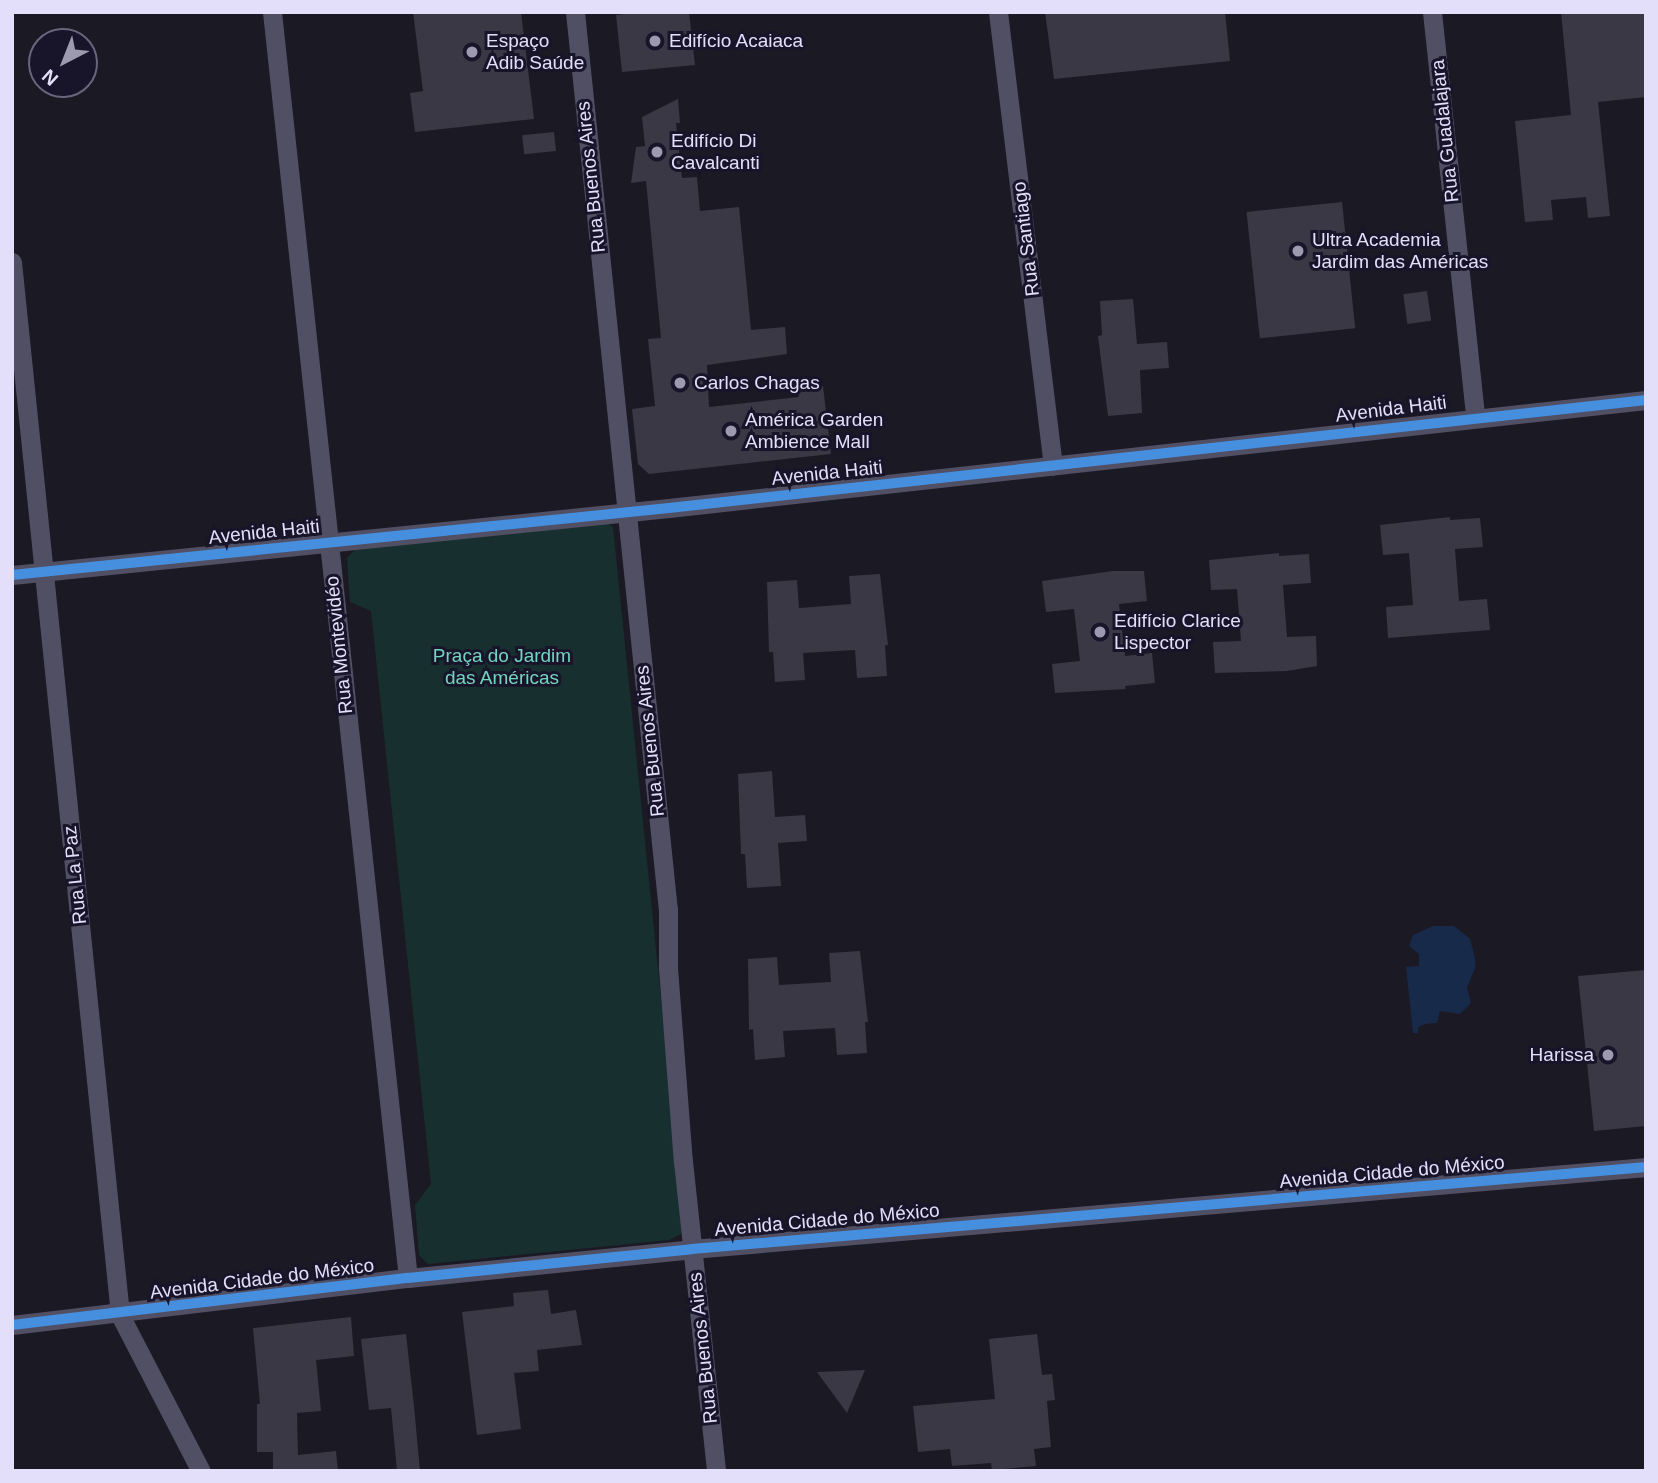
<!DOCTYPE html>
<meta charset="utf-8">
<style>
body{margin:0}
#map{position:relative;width:1658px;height:1483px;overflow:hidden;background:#1b1924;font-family:Arial,sans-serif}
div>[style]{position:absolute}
.green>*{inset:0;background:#182f30}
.water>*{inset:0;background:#172a4a}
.building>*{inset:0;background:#3a3845;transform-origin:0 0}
.street>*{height:19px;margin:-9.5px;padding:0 9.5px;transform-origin:9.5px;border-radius:9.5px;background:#514f64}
.cycleway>*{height:10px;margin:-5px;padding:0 5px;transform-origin:5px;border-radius:5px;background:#468fdf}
.dots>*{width:19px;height:19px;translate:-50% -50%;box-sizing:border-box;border:4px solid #181429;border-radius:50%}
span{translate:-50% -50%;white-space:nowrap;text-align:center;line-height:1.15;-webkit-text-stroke:6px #181429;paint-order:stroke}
.poi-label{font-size:19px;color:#e3dffb}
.left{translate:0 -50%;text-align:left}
.right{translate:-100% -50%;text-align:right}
.street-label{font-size:19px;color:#e3dffb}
.park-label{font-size:19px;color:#72d5bf}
.frame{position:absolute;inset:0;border:14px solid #e3dffb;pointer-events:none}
.north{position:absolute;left:28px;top:28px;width:70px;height:70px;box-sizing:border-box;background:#181429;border:2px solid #69657d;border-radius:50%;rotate:222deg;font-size:19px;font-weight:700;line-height:28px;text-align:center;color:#e3dffb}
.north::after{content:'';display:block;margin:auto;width:24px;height:32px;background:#9d9ab0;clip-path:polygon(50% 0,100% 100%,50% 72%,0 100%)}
</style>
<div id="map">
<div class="green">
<div style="clip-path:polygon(603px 521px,613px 527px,684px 1225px,681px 1234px,669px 1240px,428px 1264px,419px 1255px,415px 1205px,431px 1184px,371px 611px,350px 602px,347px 558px,355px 550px)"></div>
</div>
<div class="water">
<div style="clip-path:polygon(1433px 926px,1454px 926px,1470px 939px,1475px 958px,1475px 968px,1467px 988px,1471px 1003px,1460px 1014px,1440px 1011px,1437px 1023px,1425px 1024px,1418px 1027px,1418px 1033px,1413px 1033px,1406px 967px,1419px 966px,1419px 954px,1409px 946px,1413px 935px)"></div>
</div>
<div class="building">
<div style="clip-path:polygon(413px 12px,521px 12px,534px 119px,415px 132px,410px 93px,423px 91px)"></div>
<div style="clip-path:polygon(643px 12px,689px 12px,695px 65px,622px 72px,616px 15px)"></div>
<div style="clip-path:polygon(1045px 12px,1225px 12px,1230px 61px,1054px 79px)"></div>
<div style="clip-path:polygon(1561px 12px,1646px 12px,1646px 97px,1598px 102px,1610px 216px,1588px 218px,1586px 197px,1551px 200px,1553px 220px,1525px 222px,1515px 121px,1571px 115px)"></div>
<div style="clip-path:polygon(678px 99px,680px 123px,676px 123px,682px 178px,697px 177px,700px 211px,739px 207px,751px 330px,785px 327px,787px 354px,707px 365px,709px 407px,799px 397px,797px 389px,823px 386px,831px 454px,649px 474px,638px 464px,632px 409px,655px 406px,648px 339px,661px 338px,646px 181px,631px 183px,636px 147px,645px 146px,642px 117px)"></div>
<div style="left:554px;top:132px;width:19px;height:32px;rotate:84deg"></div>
<div style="left:1342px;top:202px;width:127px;height:96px;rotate:84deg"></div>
<div style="left:1427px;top:291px;width:30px;height:24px;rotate:82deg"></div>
<div style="clip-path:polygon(1133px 299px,1137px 344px,1167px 342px,1169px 368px,1140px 370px,1142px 413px,1108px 416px,1098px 336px,1102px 335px,1100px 301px)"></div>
<div style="clip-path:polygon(1450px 517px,1450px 520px,1480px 518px,1483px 547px,1455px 549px,1459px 601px,1487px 599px,1490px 630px,1388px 638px,1386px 607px,1413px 605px,1409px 553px,1383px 555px,1380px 525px)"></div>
<div style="clip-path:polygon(1279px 553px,1279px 556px,1309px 554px,1311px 583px,1283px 585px,1287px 637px,1316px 636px,1317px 666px,1287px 671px,1215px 673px,1213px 642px,1241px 641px,1237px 589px,1211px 590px,1209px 560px)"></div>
<div style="clip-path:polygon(1113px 571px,1144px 571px,1147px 601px,1119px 604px,1125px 656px,1152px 653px,1155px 683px,1125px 686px,1126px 689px,1055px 693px,1052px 664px,1080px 661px,1074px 609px,1046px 612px,1042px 581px)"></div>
<div style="clip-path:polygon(880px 574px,888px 645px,885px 645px,887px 676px,857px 678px,855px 650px,803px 653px,805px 680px,775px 682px,773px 652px,769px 652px,767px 582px,797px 580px,799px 608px,851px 604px,849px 576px)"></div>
<div style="clip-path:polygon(772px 771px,775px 817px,805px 815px,807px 841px,778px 843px,781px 886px,747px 888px,745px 854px,741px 854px,738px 774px)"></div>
<div style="clip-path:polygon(860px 951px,868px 1022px,865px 1022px,867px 1053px,837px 1055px,835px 1028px,783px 1031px,785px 1057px,755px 1060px,753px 1029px,749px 1030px,748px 959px,777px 957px,779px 985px,831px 982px,829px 953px)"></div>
<div style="clip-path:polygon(1646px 970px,1646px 1126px,1594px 1131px,1578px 976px)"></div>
<div style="clip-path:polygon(548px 1290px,551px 1314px,576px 1310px,582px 1345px,537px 1350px,539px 1371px,514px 1373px,521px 1429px,477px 1435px,462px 1312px,514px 1306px,513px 1293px)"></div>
<div style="clip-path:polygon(351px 1317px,354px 1356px,316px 1360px,321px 1411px,297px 1413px,298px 1455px,336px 1451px,338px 1471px,273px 1471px,273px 1452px,257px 1452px,257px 1404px,260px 1404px,253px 1328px)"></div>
<div style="clip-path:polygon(406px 1334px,414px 1406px,420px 1471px,397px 1471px,391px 1408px,369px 1410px,361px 1339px)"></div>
<div style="clip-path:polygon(1037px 1334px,1042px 1375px,1052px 1374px,1055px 1400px,1047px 1401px,1051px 1447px,1034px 1449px,1036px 1466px,992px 1470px,991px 1463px,952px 1466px,950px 1449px,918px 1452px,913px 1406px,995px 1399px,989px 1339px)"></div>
<div style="clip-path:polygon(865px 1370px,847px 1413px,817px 1372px)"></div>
</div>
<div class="street">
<div style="left:272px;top:12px;width:1273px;rotate:83.87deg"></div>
<div style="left:575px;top:12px;width:903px;rotate:84.09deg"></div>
<div style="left:668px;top:910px;width:58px;rotate:90deg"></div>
<div style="left:668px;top:968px;width:194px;rotate:85.6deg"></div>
<div style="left:683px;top:1161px;width:312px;rotate:83.9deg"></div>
<div style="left:998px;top:12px;width:457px;rotate:83.1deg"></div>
<div style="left:1432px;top:12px;width:407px;rotate:83.9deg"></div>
<div style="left:12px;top:262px;width:1059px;rotate:84.14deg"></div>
<div style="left:120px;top:1315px;width:176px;rotate:62.6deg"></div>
<div style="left:12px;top:575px;width:660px;rotate:-5.82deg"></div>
<div style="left:669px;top:508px;width:983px;rotate:-6.31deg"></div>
<div style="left:12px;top:1325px;width:399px;rotate:-6.8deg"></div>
<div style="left:408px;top:1278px;width:285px;rotate:-5.8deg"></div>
<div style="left:692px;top:1249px;width:958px;rotate:-4.91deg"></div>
</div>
<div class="cycleway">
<div style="left:12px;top:575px;width:660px;rotate:-5.82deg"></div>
<div style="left:669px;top:508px;width:983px;rotate:-6.31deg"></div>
<div style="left:12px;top:1325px;width:399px;rotate:-6.8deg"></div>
<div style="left:408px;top:1278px;width:285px;rotate:-5.8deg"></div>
<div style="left:692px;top:1249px;width:958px;rotate:-4.91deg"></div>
</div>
<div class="dots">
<div style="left:655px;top:41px;background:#9d9ab0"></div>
<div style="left:472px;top:52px;background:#9d9ab0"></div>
<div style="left:657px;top:152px;background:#9d9ab0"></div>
<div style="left:1298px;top:251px;background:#9d9ab0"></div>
<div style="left:680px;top:383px;background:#9d9ab0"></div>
<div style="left:731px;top:431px;background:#9d9ab0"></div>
<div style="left:1100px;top:632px;background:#9d9ab0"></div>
<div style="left:1608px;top:1055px;background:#9d9ab0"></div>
</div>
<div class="poi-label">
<span class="left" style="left:486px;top:52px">Espaço<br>Adib Saúde</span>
<span class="left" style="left:669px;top:41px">Edifício Acaiaca</span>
<span class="left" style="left:671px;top:152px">Edifício Di<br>Cavalcanti</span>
<span class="left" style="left:1312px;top:251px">Ultra Academia<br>Jardim das Américas</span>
<span class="left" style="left:694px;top:383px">Carlos Chagas</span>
<span class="left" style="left:745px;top:431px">América Garden<br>Ambience Mall</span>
<span class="left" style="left:1114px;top:632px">Edifício Clarice<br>Lispector</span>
<span class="right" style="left:1594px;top:1055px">Harissa</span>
</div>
<div class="street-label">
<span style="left:1445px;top:131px;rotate:-96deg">Rua Guadalajara</span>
<span style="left:591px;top:177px;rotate:-96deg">Rua Buenos Aires</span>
<span style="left:1026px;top:239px;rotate:-97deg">Rua Santiago</span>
<span style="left:1391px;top:409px;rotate:-7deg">Avenida Haiti</span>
<span style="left:827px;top:473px;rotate:-6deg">Avenida Haiti</span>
<span style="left:264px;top:532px;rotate:-6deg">Avenida Haiti</span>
<span style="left:339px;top:645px;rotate:-96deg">Rua Montevidéo</span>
<span style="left:650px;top:741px;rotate:-96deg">Rua Buenos Aires</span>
<span style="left:75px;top:875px;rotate:-96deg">Rua La Paz</span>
<span style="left:1392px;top:1172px;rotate:-5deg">Avenida Cidade do México</span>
<span style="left:827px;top:1220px;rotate:-5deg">Avenida Cidade do México</span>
<span style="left:262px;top:1279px;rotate:-7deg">Avenida Cidade do México</span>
<span style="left:703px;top:1348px;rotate:-96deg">Rua Buenos Aires</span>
</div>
<div class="park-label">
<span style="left:502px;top:667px">Praça do Jardim<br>das Américas</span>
</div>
<div class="frame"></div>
<div class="north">N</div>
</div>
